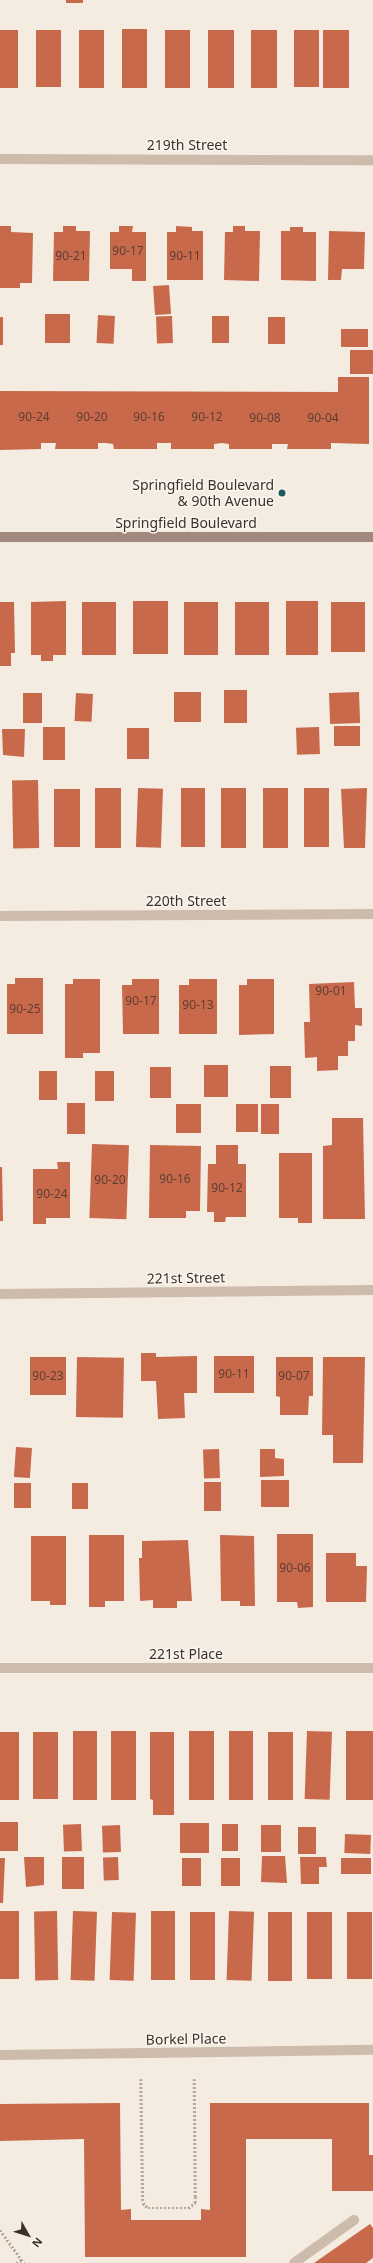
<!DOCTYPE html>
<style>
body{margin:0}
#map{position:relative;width:373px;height:2263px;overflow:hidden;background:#f4ebe1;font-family:"Noto Sans",sans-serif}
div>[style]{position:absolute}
.building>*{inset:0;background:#c8694b;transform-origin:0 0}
.path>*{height:2.5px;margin-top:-1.25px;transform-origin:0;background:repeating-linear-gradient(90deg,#b9a596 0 2px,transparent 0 4px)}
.lane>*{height:10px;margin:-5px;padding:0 5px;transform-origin:5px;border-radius:5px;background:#cdbbac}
.street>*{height:10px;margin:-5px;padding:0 5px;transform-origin:5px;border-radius:5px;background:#cdbbac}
.secondary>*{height:10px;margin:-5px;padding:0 5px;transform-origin:5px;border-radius:5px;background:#a18a7d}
.dots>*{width:11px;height:11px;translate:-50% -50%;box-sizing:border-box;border:2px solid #fbf5ee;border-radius:50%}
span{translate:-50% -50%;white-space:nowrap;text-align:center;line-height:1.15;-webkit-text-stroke:3px #fbf5ee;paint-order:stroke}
.number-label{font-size:12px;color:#5e3e33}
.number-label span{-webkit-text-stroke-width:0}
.street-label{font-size:14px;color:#3b302b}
.poi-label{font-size:14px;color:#3b302b}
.right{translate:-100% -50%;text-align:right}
.north{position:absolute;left:8px;top:2215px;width:40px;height:40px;-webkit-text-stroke:3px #fbf5ee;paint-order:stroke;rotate:129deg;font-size:11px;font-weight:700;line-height:16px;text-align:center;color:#3b302b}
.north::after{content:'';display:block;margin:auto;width:14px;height:18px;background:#3b302b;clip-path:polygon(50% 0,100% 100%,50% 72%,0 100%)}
</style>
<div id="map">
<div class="building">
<div style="left:66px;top:0;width:17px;height:3px"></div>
<div style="left:147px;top:29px;width:59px;height:25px;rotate:90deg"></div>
<div style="left:0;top:30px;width:18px;height:58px"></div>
<div style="left:36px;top:30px;width:25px;height:57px"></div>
<div style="left:79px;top:30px;width:25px;height:58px"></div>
<div style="left:165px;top:30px;width:25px;height:58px"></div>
<div style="left:208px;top:30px;width:26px;height:58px"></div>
<div style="left:251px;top:30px;width:26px;height:58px"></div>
<div style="left:294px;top:30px;width:25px;height:57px"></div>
<div style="left:323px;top:30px;width:26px;height:58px"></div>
<div style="clip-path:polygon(0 226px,11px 226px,11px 232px,33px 233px,32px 283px,20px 283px,20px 288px,0 288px)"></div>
<div style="clip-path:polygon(63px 226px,76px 226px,76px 231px,90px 231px,89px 281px,53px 281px,54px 232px,63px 232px)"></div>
<div style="clip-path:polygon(119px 226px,133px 226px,132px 232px,146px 232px,146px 281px,132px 281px,132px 269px,110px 269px,110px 232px,119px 232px)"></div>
<div style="clip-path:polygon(176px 226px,192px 227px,192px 231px,203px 231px,203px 280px,167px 280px,167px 232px,176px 232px)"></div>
<div style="clip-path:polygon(233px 226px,245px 226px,245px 231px,260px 231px,259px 281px,224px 280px,225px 232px,233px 232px)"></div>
<div style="clip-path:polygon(290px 227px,303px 227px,303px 232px,316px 232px,316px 281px,281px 280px,281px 231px,290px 231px)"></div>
<div style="clip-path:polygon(329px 231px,365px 232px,364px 269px,342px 269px,341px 280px,328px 280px)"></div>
<div style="left:169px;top:285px;width:29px;height:16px;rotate:86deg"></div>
<div style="left:45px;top:314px;width:25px;height:29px"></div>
<div style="left:98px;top:315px;width:17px;height:28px;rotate:3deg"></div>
<div style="left:172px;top:316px;width:27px;height:16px;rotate:88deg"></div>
<div style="left:212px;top:316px;width:17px;height:27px"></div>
<div style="left:0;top:317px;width:3px;height:28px"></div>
<div style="left:268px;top:317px;width:17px;height:27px"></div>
<div style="left:341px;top:329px;width:27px;height:18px"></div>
<div style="left:350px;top:350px;width:23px;height:24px"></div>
<div style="clip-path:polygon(338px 377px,369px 377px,369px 444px,331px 443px,331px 449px,287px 449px,288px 444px,272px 444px,272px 449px,229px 449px,229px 444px,222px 443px,214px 444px,214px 449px,171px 449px,171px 443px,157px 443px,157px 449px,114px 449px,113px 444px,106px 443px,98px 443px,98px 449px,55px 449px,56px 443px,41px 443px,41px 449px,0 450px,0 391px,338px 392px)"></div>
<div style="clip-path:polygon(66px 601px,66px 655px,53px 655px,53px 661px,41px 661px,41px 655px,31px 655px,31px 602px)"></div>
<div style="left:133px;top:601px;width:35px;height:53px"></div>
<div style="left:318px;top:601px;width:54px;height:32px;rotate:90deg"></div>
<div style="clip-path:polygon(0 602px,14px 602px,15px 653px,11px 653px,11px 666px,0 666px)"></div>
<div style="left:82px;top:602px;width:34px;height:53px"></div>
<div style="left:184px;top:602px;width:34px;height:53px"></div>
<div style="left:235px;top:602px;width:34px;height:53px"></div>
<div style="left:331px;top:602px;width:34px;height:50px"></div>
<div style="left:224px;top:690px;width:23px;height:33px"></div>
<div style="left:174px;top:692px;width:27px;height:30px"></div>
<div style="left:359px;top:692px;width:31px;height:30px;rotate:88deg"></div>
<div style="left:23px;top:693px;width:19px;height:30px"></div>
<div style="left:76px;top:693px;width:17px;height:28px;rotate:3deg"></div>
<div style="left:334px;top:726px;width:26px;height:20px"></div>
<div style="left:43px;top:727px;width:22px;height:33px"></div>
<div style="left:319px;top:727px;width:27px;height:23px;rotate:88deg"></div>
<div style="left:127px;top:728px;width:22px;height:31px"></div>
<div style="clip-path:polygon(2px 729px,25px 729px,24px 757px,3px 755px)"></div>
<div style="left:38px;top:780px;width:68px;height:26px;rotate:89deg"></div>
<div style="left:95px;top:788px;width:26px;height:60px"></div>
<div style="left:138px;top:788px;width:25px;height:59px;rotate:2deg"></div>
<div style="left:181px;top:788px;width:24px;height:59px"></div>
<div style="left:221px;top:788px;width:25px;height:60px"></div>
<div style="left:263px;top:788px;width:25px;height:60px"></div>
<div style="left:304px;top:788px;width:25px;height:59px"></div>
<div style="clip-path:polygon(367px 788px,365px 848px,344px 848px,341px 789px)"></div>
<div style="left:54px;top:789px;width:26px;height:58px"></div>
<div style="clip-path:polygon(15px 978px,43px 978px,43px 1034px,7px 1034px,7px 984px,15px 984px)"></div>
<div style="clip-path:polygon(73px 979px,100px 979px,100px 1053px,83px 1053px,83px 1058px,65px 1058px,65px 984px,73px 984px)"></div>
<div style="clip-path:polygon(132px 979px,159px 979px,159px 1034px,123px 1034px,122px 985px,132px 985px)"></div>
<div style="clip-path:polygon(189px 979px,217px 979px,217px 1034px,179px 1034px,179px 985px,189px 985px)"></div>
<div style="clip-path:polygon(247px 979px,274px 979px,274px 1034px,239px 1035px,239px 985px,247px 985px)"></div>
<div style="clip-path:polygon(354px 982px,355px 1008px,362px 1008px,362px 1026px,355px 1025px,355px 1041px,348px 1041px,348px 1056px,338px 1056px,338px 1070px,317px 1071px,317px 1057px,305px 1058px,304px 1022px,310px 1022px,309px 984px)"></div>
<div style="left:204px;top:1065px;width:24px;height:32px"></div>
<div style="left:270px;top:1066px;width:21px;height:32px"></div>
<div style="left:150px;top:1067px;width:21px;height:31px"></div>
<div style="left:39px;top:1071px;width:18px;height:29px"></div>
<div style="left:95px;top:1071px;width:19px;height:30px"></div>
<div style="left:85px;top:1103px;width:31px;height:18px;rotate:90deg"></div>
<div style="left:176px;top:1104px;width:25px;height:29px"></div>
<div style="left:236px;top:1104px;width:22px;height:28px"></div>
<div style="left:261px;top:1104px;width:18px;height:30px"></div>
<div style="clip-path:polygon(332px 1118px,363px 1118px,365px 1219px,323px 1219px,323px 1146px,332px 1145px)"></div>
<div style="left:92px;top:1144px;width:37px;height:74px;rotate:2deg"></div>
<div style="clip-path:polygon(150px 1145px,201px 1146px,200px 1211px,186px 1211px,186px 1218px,149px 1218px)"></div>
<div style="clip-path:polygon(216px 1145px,238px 1145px,238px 1164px,246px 1164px,246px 1217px,226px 1217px,225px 1222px,214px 1222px,214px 1212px,207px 1212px,208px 1164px,216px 1164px)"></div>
<div style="clip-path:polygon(279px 1153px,312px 1153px,312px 1223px,298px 1223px,298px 1218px,279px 1218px)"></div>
<div style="clip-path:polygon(57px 1162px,70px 1162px,70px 1218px,46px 1218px,46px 1224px,33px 1224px,33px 1169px,58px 1169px)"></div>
<div style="clip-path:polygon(0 1167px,2px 1167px,3px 1221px,0 1221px)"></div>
<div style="clip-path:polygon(141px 1353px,156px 1353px,156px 1357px,197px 1356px,197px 1393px,184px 1393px,185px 1418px,158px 1419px,156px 1381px,141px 1381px)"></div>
<div style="left:214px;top:1356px;width:40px;height:37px"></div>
<div style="left:66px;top:1357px;width:38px;height:36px;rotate:90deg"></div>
<div style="left:77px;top:1357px;width:47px;height:60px;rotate:1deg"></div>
<div style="clip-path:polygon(276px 1357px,313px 1357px,313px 1396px,309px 1396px,308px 1415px,280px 1415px,280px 1397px,276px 1396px)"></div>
<div style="clip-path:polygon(323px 1357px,365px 1357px,363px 1463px,333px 1463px,333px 1435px,322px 1435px)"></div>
<div style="left:16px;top:1447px;width:16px;height:30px;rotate:4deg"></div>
<div style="left:219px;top:1449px;width:29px;height:16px;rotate:88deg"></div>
<div style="clip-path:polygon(260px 1449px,275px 1449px,275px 1458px,284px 1459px,284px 1476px,260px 1477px)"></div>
<div style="left:261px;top:1480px;width:28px;height:27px"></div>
<div style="left:204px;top:1482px;width:17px;height:29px"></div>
<div style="left:14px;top:1483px;width:17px;height:25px"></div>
<div style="left:72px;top:1483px;width:16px;height:26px"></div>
<div style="clip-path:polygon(277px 1534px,313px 1534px,313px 1607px,298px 1608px,297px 1602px,277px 1602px)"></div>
<div style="clip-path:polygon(89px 1535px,124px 1535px,124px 1601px,105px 1601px,105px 1607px,89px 1607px)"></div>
<div style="clip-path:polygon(220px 1535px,254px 1536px,255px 1606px,240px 1606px,240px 1601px,221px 1601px)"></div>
<div style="clip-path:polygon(31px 1536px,66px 1536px,66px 1605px,50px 1605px,50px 1601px,31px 1601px)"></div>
<div style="clip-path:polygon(188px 1540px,192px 1601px,177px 1601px,177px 1608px,153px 1608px,153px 1600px,140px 1601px,139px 1558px,142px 1558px,142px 1541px)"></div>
<div style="clip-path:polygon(326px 1553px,356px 1553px,356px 1566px,367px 1566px,366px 1602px,326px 1602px)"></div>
<div style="left:73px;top:1731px;width:24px;height:69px"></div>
<div style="left:111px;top:1731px;width:25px;height:69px"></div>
<div style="left:189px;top:1731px;width:25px;height:69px"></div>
<div style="left:229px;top:1731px;width:24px;height:69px"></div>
<div style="left:307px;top:1731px;width:25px;height:68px;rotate:2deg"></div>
<div style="left:346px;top:1731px;width:27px;height:69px"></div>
<div style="left:0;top:1732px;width:19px;height:68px"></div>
<div style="left:33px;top:1732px;width:25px;height:67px"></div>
<div style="clip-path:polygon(150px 1732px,174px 1732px,174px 1815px,153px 1815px,153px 1800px,150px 1799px)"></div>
<div style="left:268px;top:1732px;width:25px;height:68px"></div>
<div style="left:0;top:1822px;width:18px;height:29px"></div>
<div style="left:180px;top:1823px;width:29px;height:30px"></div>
<div style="left:81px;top:1824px;width:27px;height:18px;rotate:88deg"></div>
<div style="left:222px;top:1824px;width:16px;height:27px"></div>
<div style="left:120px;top:1825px;width:27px;height:18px;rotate:88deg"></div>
<div style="left:261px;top:1825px;width:20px;height:27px"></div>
<div style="left:298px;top:1827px;width:18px;height:27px"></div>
<div style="left:345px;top:1834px;width:26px;height:19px;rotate:2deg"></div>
<div style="clip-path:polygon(262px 1856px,285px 1856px,287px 1883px,261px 1882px)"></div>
<div style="clip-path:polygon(24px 1857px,44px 1857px,44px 1885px,26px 1887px)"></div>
<div style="left:62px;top:1857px;width:22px;height:32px"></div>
<div style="left:118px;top:1857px;width:23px;height:15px;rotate:88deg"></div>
<div style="clip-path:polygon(300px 1857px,326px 1857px,327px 1867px,319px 1867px,319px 1884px,301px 1884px)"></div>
<div style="clip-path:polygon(0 1858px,5px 1858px,3px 1903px,0 1903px)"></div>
<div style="left:182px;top:1858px;width:19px;height:28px"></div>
<div style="left:221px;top:1858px;width:19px;height:28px"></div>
<div style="left:371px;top:1858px;width:16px;height:30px;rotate:90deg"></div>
<div style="left:0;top:1911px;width:19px;height:68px"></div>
<div style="left:57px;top:1911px;width:69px;height:23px;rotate:89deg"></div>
<div style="left:73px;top:1911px;width:24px;height:69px;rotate:2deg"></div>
<div style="left:151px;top:1911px;width:24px;height:69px"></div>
<div style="left:229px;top:1911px;width:25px;height:69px;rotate:2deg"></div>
<div style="left:112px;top:1912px;width:24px;height:68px;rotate:2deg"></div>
<div style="left:190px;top:1912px;width:25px;height:68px"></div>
<div style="left:268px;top:1912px;width:24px;height:69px"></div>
<div style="left:307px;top:1912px;width:25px;height:67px"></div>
<div style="left:347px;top:1912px;width:25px;height:67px"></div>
<div style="clip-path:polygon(120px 2103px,121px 2210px,131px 2209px,131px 2220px,201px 2220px,201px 2209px,210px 2210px,210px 2103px,369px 2103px,369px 2155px,373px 2155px,373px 2191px,332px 2191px,332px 2139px,246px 2139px,246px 2257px,85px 2257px,84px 2139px,0 2141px,0 2104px)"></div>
<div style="clip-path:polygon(370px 2224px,373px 2228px,373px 2258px,366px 2263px,314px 2263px)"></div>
</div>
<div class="path">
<div style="left:141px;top:2079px;width:124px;rotate:89.1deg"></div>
<div style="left:143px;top:2203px;width:7px;rotate:45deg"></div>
<div style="left:148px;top:2208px;width:40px"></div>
<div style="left:188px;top:2208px;width:9px;rotate:-36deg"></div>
<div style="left:195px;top:2203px;width:6px;rotate:-90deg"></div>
<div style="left:195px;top:2197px;width:118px;rotate:-90.5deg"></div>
<div style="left:0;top:2230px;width:41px;rotate:54deg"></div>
<div style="left:16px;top:2263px;width:6px;rotate:-31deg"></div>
</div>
<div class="lane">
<div style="left:294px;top:2263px;width:74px;rotate:-35.6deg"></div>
</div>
<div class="street">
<div style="left:0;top:159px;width:373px;rotate:0.2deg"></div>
<div style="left:0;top:916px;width:373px;rotate:-0.3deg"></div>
<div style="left:0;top:1294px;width:373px;rotate:-0.6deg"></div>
<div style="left:0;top:1668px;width:373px"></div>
<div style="left:0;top:2055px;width:373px;rotate:-0.8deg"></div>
</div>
<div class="secondary">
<div style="left:0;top:537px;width:373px"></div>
</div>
<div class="dots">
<div style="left:282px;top:493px;background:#1f5a5e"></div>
</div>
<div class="number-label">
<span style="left:128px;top:251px">90-17</span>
<span style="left:71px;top:256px">90-21</span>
<span style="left:185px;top:256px">90-11</span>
<span style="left:34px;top:417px">90-24</span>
<span style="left:92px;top:417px">90-20</span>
<span style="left:149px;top:417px">90-16</span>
<span style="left:207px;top:417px">90-12</span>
<span style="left:265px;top:418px">90-08</span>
<span style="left:323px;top:418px">90-04</span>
<span style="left:331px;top:991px">90-01</span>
<span style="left:141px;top:1001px">90-17</span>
<span style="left:198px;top:1005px">90-13</span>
<span style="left:25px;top:1009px">90-25</span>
<span style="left:175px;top:1179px">90-16</span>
<span style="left:110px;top:1180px">90-20</span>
<span style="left:227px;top:1188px">90-12</span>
<span style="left:52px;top:1194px">90-24</span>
<span style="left:234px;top:1374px">90-11</span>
<span style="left:48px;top:1376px">90-23</span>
<span style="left:294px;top:1376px">90-07</span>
<span style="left:295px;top:1568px">90-06</span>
</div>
<div class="street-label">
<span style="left:187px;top:145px">219th Street</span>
<span style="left:186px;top:523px">Springfield Boulevard</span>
<span style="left:186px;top:901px">220th Street</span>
<span style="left:186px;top:1278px;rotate:-1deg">221st Street</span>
<span style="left:186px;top:1654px">221st Place</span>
<span style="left:186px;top:2039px;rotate:-1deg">Borkel Place</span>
</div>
<div class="poi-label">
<span class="right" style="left:274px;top:493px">Springfield Boulevard<br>&amp; 90th Avenue</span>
</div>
<div class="north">N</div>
</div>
